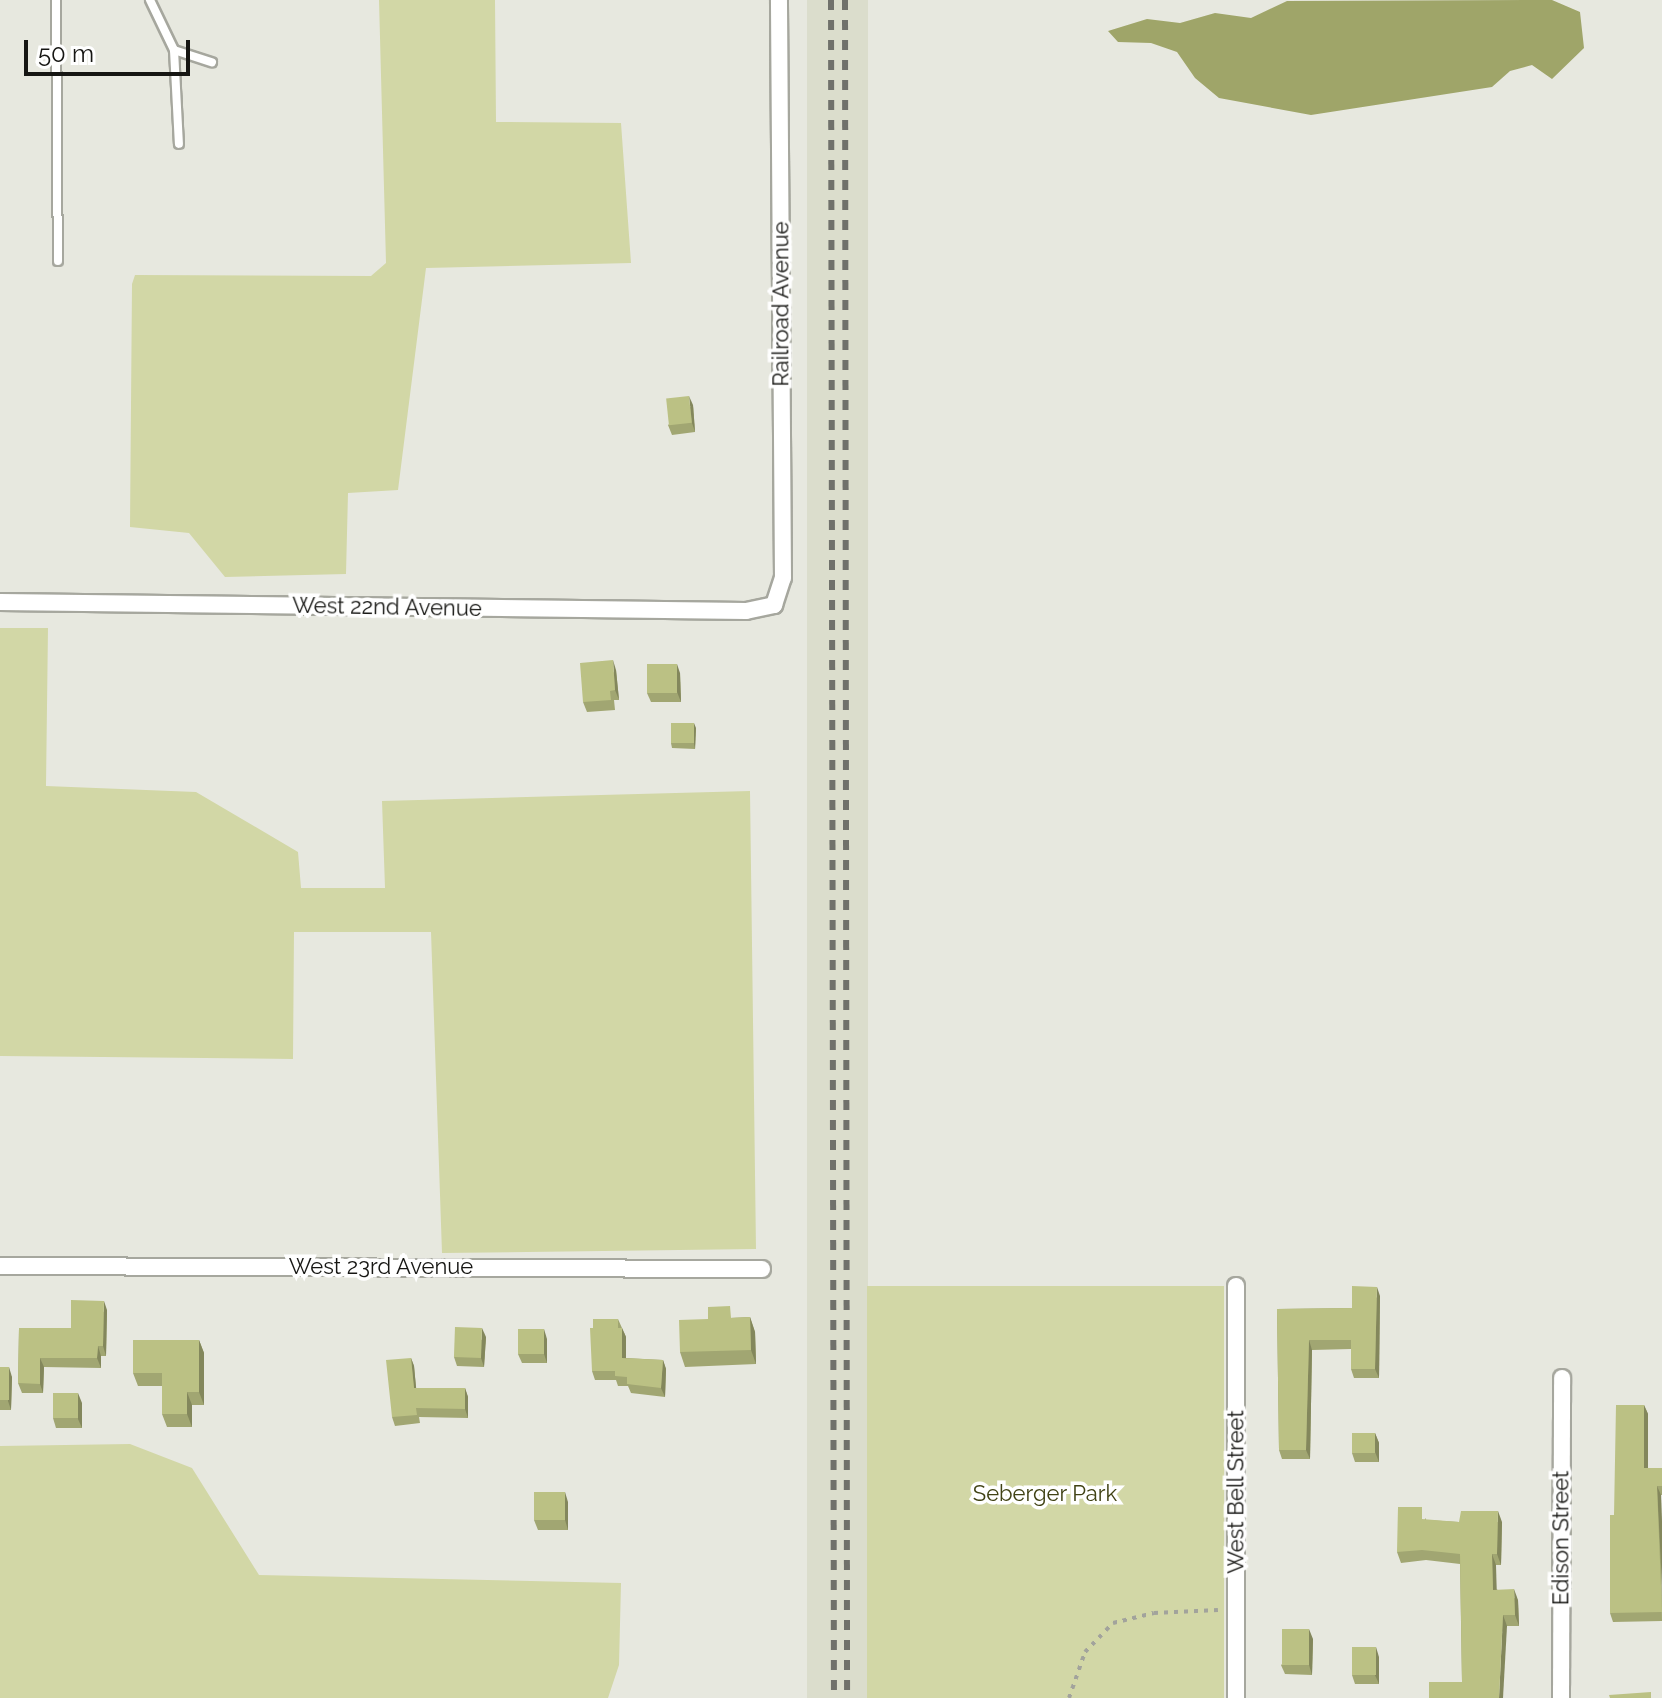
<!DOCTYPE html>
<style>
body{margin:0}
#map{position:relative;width:1662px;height:1698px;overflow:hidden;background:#e7e8df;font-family:Raleway,sans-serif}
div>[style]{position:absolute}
.built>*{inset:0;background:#dbddcc;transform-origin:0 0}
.green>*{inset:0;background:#d2d7a6;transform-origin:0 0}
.water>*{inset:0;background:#9fa569}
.path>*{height:4px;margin-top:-2px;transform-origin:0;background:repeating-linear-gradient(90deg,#a2a39c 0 4px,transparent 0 10px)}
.roads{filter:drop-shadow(2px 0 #a6a79e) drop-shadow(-2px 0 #a6a79e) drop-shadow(0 2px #a6a79e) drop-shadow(0 -2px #a6a79e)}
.lane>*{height:8px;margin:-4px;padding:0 4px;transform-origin:4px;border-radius:4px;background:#fff}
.street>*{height:16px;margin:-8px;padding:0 8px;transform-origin:8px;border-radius:8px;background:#fff}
.rail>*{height:6px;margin-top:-3px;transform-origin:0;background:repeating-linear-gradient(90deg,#70716b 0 10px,transparent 0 20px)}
.wall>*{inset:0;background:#a1a672}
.shaded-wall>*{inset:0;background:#83875c}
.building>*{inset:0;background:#bbc184;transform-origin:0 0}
span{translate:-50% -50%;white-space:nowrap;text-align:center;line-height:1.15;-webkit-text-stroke:7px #fff;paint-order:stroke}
.street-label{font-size:22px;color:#161613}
.park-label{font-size:22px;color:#404214}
.scale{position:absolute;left:24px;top:40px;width:166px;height:36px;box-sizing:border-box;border:4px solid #161613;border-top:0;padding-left:10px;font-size:24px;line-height:28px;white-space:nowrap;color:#161613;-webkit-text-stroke:6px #fff;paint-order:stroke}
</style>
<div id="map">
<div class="built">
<div style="left:807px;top:0;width:61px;height:1698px"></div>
</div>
<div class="green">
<div style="clip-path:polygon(379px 0,495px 0,496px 122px,621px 123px,631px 263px,426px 268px,398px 490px,348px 493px,346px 574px,225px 577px,189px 533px,130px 527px,132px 284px,135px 275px,371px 276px,386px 263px)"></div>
<div style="clip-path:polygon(0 628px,48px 628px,46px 786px,196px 792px,298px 852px,301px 888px,385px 888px,382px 801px,750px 791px,756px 1249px,442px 1253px,431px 932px,294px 932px,293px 1059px,0 1056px)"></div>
<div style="left:867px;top:1286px;width:357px;height:412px"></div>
<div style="clip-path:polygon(130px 1444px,192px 1468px,259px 1575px,621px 1583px,619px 1665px,608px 1698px,0 1698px,0 1446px)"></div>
</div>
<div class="water">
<div style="clip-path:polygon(1552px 0,1580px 12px,1584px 48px,1552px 79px,1532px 65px,1510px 71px,1492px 87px,1311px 115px,1219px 98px,1195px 78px,1177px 52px,1151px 43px,1118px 42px,1108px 31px,1147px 19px,1180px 23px,1215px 13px,1251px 18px,1287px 1px)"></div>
</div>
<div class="path">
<div style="left:1069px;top:1698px;width:49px;rotate:-70.8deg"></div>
<div style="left:1085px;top:1652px;width:40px;rotate:-46deg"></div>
<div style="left:1113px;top:1623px;width:42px;rotate:-13.7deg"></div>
<div style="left:1154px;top:1613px;width:64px;rotate:-2.7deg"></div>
</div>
<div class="roads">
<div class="lane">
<div style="left:56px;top:0;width:261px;rotate:89.6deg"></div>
<div style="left:150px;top:0;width:55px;rotate:64.4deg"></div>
<div style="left:174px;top:50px;width:94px;rotate:87deg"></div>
<div style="left:174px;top:50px;width:40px;rotate:18deg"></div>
</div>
<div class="street">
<div style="left:0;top:602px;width:746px;rotate:0.69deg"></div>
<div style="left:746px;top:611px;width:29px;rotate:-12deg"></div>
<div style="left:774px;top:605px;width:28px;rotate:-72deg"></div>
<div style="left:783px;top:578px;width:578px;rotate:-90.4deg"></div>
<div style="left:0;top:1266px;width:762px;rotate:0.23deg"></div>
<div style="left:1236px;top:1286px;width:412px;rotate:90deg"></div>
<div style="left:1561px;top:1698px;width:320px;rotate:-89.8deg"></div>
</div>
</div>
<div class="rail">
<div style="left:831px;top:0;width:1698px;rotate:89.9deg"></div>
<div style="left:845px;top:0;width:1698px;rotate:89.93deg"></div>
</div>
<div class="wall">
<div style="clip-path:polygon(693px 405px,695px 432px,672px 435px,668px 425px)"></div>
<div style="clip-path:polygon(616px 670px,619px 700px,614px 700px,615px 710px,587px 712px,583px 702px)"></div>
<div style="clip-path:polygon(680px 673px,681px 702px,651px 702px,647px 693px)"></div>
<div style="clip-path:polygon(696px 728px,695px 749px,672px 748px,671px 743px)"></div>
<div style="clip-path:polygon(1380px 1296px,1379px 1378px,1354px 1378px,1351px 1369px,1351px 1349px,1312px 1350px,1310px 1459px,1282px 1459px,1279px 1450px,1277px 1309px,1352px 1308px)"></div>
<div style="clip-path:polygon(107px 1310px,106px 1356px,101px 1356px,101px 1368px,44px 1367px,43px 1393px,22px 1393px,18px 1383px,19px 1328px,71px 1328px)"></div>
<div style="clip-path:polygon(750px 1317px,755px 1332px,756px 1364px,685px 1367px,680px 1352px,708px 1319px)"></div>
<div style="clip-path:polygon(618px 1319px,626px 1337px,626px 1358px,663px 1360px,666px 1369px,665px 1397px,631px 1393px,628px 1386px,618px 1386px,616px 1380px,595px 1380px,592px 1371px,593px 1328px)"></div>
<div style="clip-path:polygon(486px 1337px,484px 1367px,457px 1366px,454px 1357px)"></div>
<div style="clip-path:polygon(547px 1339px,547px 1363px,522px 1363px,518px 1354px)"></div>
<div style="clip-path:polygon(199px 1340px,204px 1353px,204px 1405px,192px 1405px,192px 1427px,167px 1427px,162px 1414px,162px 1386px,138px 1386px,133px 1373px)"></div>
<div style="clip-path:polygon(411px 1358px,414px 1366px,416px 1388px,465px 1388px,468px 1397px,468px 1418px,419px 1417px,420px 1423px,395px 1426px,392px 1417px)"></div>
<div style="clip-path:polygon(0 1367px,12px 1377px,11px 1410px,0 1410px)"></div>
<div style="clip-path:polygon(82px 1403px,82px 1428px,56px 1428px,53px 1418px)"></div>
<div style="clip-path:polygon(1644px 1405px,1648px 1414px,1648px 1468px,1662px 1468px,1662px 1495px,1661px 1495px,1662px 1621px,1613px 1622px,1610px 1613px,1614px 1515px)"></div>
<div style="clip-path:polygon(1375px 1433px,1379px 1443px,1379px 1462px,1355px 1462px,1352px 1453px)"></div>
<div style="clip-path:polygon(568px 1502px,568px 1530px,538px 1530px,534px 1520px)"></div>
<div style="clip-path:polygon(1426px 1518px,1426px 1520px,1459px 1522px,1502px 1522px,1501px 1565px,1496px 1565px,1496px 1589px,1518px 1600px,1519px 1626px,1507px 1626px,1462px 1682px,1460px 1564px,1426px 1560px,1401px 1563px,1397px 1552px)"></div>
<div style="clip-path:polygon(1313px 1639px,1312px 1675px,1285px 1674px,1281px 1665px)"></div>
<div style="clip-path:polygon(1379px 1657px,1379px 1684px,1355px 1684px,1352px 1675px)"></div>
</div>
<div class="shaded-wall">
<div style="clip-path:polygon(689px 396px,693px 405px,695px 432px,692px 423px)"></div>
<div style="clip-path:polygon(613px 660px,616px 670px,619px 700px,615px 690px)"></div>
<div style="clip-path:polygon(677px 664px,680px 673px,681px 702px,677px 692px)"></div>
<div style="clip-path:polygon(694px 723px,696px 728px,695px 749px,694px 744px)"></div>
<div style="clip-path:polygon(1377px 1287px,1380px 1296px,1379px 1378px,1375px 1369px)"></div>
<div style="clip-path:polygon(104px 1301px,107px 1310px,106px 1356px,103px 1346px)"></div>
<div style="clip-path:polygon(750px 1317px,755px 1332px,756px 1364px,751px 1350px)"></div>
<div style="clip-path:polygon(482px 1328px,486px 1337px,484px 1367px,481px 1358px)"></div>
<div style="clip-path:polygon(622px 1328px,626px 1337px,626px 1367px,622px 1358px)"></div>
<div style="clip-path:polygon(544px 1329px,547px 1339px,547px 1363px,544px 1354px)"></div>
<div style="clip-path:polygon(199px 1340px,204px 1353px,204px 1405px,199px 1392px)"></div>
<div style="clip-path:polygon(1309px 1340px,1312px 1350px,1310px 1459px,1306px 1450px)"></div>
<div style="clip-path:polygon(98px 1346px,101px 1356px,101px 1368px,97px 1358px)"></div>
<div style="clip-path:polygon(40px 1358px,44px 1367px,43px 1393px,40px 1384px)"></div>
<div style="clip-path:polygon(411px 1358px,414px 1366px,417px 1397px,414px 1388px)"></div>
<div style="clip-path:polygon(663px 1360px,666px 1369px,665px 1397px,661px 1388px)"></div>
<div style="clip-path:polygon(9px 1367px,12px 1377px,11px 1410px,8px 1401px)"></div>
<div style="clip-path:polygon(465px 1388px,468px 1397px,468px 1418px,465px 1409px)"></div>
<div style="clip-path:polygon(187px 1392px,192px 1405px,192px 1427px,187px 1414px)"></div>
<div style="clip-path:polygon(78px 1393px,82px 1403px,82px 1428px,78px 1419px)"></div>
<div style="clip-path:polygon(1644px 1405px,1648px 1414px,1648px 1477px,1644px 1468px)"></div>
<div style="clip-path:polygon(1375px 1433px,1379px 1443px,1379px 1462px,1375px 1452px)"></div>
<div style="clip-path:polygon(1657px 1486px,1661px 1495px,1662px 1521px,1662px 1585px)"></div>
<div style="clip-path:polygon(565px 1492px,568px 1502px,568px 1530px,565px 1520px)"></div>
<div style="clip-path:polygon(1498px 1511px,1502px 1522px,1501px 1565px,1497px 1554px)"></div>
<div style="clip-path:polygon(1492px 1554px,1496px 1565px,1497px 1600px,1493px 1590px)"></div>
<div style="clip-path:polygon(1514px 1589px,1518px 1600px,1519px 1626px,1515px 1615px)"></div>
<div style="clip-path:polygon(1503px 1615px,1507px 1626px,1503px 1698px,1499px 1698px)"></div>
<div style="clip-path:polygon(1309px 1629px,1313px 1639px,1312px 1675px,1309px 1665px)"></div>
<div style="clip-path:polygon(1376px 1647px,1379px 1657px,1379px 1684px,1375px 1675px)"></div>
</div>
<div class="building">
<div style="left:689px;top:396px;width:27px;height:23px;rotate:84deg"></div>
<div style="clip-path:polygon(613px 660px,615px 690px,610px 691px,611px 700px,583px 702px,580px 663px)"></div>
<div style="left:647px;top:664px;width:30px;height:29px"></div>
<div style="left:671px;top:723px;width:23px;height:20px"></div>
<div style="clip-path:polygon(1352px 1286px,1377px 1287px,1375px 1369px,1351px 1369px,1351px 1340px,1309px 1340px,1306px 1450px,1279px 1450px,1277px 1309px,1352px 1308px)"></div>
<div style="clip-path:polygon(71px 1300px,104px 1301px,103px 1346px,98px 1346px,97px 1358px,40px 1358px,40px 1384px,18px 1383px,19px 1328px,71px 1328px)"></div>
<div style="clip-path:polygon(730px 1306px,731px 1318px,750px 1317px,751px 1350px,680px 1352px,679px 1320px,708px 1319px,708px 1307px)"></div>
<div style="clip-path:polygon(593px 1319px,618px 1319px,618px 1328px,622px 1328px,622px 1358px,663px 1360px,661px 1388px,627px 1384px,627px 1377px,615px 1376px,615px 1371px,592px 1371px,590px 1328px,593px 1328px)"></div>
<div style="left:455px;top:1327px;width:27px;height:30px;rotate:2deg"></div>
<div style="left:518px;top:1329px;width:26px;height:25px"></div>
<div style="clip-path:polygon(133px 1340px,199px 1340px,199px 1392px,187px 1392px,187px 1414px,162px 1414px,162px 1373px,133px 1373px)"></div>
<div style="clip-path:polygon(411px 1358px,414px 1388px,465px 1388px,465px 1409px,416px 1408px,417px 1415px,392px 1417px,386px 1360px)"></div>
<div style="left:0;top:1367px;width:9px;height:33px"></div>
<div style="left:53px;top:1393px;width:25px;height:25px"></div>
<div style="clip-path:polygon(1616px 1405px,1644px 1405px,1644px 1468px,1662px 1468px,1662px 1486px,1657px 1486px,1662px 1612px,1610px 1613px,1610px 1515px,1614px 1515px)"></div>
<div style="left:1352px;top:1433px;width:23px;height:20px"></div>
<div style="left:534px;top:1492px;width:31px;height:28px"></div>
<div style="clip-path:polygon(1398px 1507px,1422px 1507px,1422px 1519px,1459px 1522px,1461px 1511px,1498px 1511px,1497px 1554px,1492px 1554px,1493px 1590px,1514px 1589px,1515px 1615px,1503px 1615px,1499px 1698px,1429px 1698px,1429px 1682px,1462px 1682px,1460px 1554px,1422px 1550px,1397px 1552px)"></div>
<div style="left:1282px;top:1629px;width:27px;height:36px"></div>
<div style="left:1352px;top:1647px;width:24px;height:28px"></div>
<div style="clip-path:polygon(1651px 1692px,1651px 1698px,1610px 1698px,1609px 1695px)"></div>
</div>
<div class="street-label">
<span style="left:781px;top:304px;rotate:-90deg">Railroad Avenue</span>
<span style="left:387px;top:607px;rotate:1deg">West 22nd Avenue</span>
<span style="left:381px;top:1267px">West 23rd Avenue</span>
<span style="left:1236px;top:1492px;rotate:-90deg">West Bell Street</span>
<span style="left:1561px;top:1538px;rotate:-90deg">Edison Street</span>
</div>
<div class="park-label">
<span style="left:1045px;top:1494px">Seberger Park</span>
</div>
<div class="scale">50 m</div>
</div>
